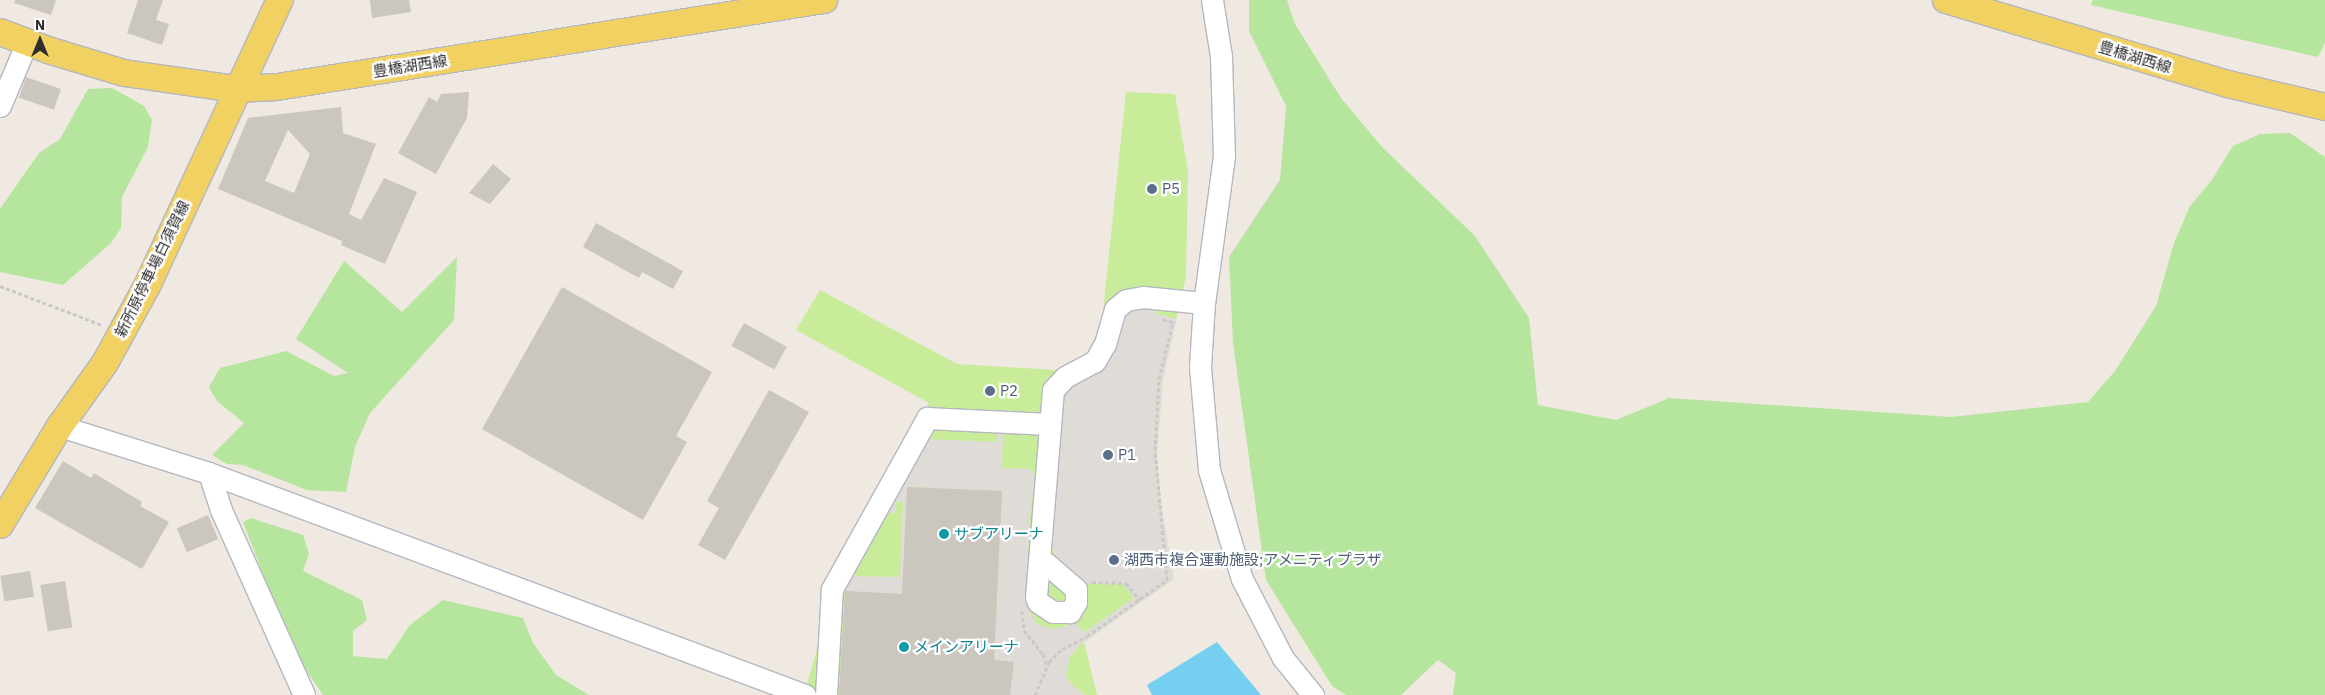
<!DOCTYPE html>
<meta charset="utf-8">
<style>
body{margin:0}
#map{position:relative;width:2325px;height:695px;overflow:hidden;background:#efe9e1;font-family:"IBM Plex Sans","Noto Sans JP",sans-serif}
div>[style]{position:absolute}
.green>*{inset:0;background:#b6e59e}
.pitch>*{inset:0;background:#c9ec9a}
.plaza>*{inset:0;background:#dfdcd8}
.water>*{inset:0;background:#75cff0}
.building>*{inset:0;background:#cbc7bf;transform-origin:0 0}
.path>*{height:3px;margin-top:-1.5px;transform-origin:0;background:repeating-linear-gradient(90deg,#c9c9c9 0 4px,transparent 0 6.5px)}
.roads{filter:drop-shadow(1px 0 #b4b7c1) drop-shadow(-1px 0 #b4b7c1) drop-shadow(0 1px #b4b7c1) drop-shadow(0 -1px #b4b7c1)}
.minor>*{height:21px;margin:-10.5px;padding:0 10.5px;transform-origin:10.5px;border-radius:10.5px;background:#fff}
.major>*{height:26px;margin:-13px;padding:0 13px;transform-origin:13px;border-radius:13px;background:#f2d163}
.dots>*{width:14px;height:14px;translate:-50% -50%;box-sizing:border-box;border:2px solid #fff;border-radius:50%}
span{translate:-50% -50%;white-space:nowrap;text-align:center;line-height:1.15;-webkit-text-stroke:4.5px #fff;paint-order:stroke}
.street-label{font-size:15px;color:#2e2e2e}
.service-label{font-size:15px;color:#4e5e75}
.left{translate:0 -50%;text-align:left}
.culture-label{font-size:15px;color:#0d838f}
.north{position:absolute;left:15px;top:15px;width:50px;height:50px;-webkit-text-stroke:4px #fff;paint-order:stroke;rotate:0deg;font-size:14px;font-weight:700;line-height:20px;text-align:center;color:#2e2e2e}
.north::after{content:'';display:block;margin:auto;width:18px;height:22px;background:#2e2e2e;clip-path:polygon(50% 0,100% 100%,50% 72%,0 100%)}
</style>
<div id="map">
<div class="green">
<div style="clip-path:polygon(1249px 0,1287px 0,1295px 24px,1341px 98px,1382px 147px,1475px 236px,1529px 318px,1538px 405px,1616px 420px,1669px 398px,1951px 417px,2088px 402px,2115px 371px,2156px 306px,2174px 243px,2190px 206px,2211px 181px,2233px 146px,2260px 134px,2290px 133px,2325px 157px,2325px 695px,1453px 695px,1456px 673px,1438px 660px,1401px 695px,1346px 695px,1332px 686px,1266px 580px,1233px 343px,1229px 257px,1280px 180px,1286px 106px,1249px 31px)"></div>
<div style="clip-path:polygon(2093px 0,2325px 0,2325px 43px,2318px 57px,2091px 5px)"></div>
<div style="clip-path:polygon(112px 88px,144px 106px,152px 120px,148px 147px,122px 197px,121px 228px,111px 243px,63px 285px,0 272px,0 209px,39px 153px,60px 139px,88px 89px)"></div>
<div style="clip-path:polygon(457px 257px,454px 320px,370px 413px,355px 447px,346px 492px,307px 490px,243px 465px,227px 464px,212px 455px,244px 423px,217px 401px,209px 387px,220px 368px,286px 351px,334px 376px,348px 373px,296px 339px,344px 261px,402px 312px)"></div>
<div style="clip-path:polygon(251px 518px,303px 535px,309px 554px,303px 571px,362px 600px,367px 620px,353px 631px,353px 656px,387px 659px,410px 625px,443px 600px,523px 618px,533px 643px,556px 675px,589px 695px,323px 695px,297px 657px,273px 600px,243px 522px)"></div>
</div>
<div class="pitch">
<div style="clip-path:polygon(1126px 92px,1175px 94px,1188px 172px,1186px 276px,1163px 378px,1157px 453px,1161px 504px,1174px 579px,1084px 642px,1097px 695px,804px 695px,819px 642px,824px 587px,929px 403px,796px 330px,820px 290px,957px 364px,1055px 370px,1088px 353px,1102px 320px)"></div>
</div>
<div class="plaza">
<div style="clip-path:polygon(1134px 306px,1157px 306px,1156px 314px,1177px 319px,1163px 378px,1157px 453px,1161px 504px,1174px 579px,1081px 644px,1070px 657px,1066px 674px,1069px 682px,1085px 695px,1010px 695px,994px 660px,1002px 491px,908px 487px,903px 578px,940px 596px,843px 591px,837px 695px,833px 695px,838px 589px,856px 563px,859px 564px,854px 576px,900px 577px,903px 502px,896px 502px,896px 513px,886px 512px,928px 439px,997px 442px,998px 429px,1003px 429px,1002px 468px,1030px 469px,1036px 477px,1035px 493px,1031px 499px,1027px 569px,1030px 573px,1030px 612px,1038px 625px,1055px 629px,1074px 623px,1085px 632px,1134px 598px,1124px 585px,1084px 583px,1058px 562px,1051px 545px,1059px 398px,1121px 317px)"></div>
</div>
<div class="water">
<div style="clip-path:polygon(1217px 642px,1261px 695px,1152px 695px,1147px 685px)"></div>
</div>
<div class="building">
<div style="clip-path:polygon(15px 0,56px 0,51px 15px,14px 3px)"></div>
<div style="clip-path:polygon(138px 0,163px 0,156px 20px,169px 24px,162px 45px,127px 33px)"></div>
<div style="clip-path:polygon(370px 0,409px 0,411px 12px,372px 18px)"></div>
<div style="left:26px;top:77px;width:37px;height:22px;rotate:19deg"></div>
<div style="clip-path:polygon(469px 92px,467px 118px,436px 174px,398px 153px,429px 97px,437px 102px,441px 94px)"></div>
<div style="clip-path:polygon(evenodd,341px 107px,343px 133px,376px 144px,349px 214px,361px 220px,384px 178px,417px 192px,385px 264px,341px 245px,342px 241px,218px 189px,248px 118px,341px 107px,288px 130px,310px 154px,294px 193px,265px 181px,288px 130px)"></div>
<div style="clip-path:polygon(493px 164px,511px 179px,490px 204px,469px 193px)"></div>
<div style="clip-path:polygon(596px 223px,683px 271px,673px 289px,642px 272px,639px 278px,583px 247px)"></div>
<div style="clip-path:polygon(562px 287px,712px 372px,676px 436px,687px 442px,643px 520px,482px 429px)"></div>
<div style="left:744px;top:323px;width:49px;height:26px;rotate:29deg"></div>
<div style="clip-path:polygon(769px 390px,809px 412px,725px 560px,698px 545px,719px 508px,707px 501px)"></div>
<div style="clip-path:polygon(63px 461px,91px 478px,94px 473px,142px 502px,140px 506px,169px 522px,142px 569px,35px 508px)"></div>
<div style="clip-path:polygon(907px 487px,1002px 491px,994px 660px,1014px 662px,1010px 695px,839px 695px,845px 591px,902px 594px)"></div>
<div style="left:208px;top:515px;width:26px;height:34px;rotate:67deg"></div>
<div style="left:30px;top:571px;width:26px;height:30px;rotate:81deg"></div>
<div style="left:65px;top:581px;width:47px;height:25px;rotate:81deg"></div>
</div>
<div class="path">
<div style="left:0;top:286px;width:109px;rotate:20.9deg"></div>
<div style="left:1092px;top:582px;width:34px;rotate:2deg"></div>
<div style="left:1126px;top:583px;width:22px;rotate:51deg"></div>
<div style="left:1022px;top:611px;width:19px;rotate:84deg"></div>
<div style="left:1024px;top:630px;width:31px;rotate:52deg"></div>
<div style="left:1043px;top:654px;width:12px;rotate:70deg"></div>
<div style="left:1035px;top:695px;width:36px;rotate:-67deg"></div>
<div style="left:1049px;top:662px;width:18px;rotate:-45deg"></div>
<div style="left:1062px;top:649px;width:28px;rotate:-27deg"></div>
<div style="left:1087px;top:636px;width:98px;rotate:-35deg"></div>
<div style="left:1167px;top:580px;width:131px;rotate:-95.3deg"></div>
<div style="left:1155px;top:450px;width:71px;rotate:-86.8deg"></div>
<div style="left:1159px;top:379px;width:59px;rotate:-76.2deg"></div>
<div style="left:1173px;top:322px;width:12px;rotate:-166deg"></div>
</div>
<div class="roads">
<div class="minor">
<div style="left:1212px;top:0;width:57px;rotate:80.9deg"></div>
<div style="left:1221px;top:56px;width:100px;rotate:88.3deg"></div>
<div style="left:1224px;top:156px;width:148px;rotate:97.7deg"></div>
<div style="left:1204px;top:303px;width:64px;rotate:93.6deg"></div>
<div style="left:1200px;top:367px;width:103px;rotate:85deg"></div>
<div style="left:1209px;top:470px;width:114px;rotate:73.2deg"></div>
<div style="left:1242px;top:579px;width:89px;rotate:62.6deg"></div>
<div style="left:1283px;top:658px;width:48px;rotate:51deg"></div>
<div style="left:0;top:106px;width:69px;rotate:-67.1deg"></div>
<div style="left:60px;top:426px;width:156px;rotate:17.5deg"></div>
<div style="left:209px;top:473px;width:636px;rotate:20.43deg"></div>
<div style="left:209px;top:473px;width:39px;rotate:72deg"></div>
<div style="left:221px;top:510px;width:203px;rotate:65.8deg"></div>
<div style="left:1041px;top:559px;width:46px;rotate:40.6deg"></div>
<div style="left:1076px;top:589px;width:13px;rotate:90deg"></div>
<div style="left:1076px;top:602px;width:12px;rotate:121deg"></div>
<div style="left:1070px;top:612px;width:17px;rotate:180deg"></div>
<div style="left:1053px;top:612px;width:18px;rotate:-146deg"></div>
<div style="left:1038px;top:602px;width:5px;rotate:-112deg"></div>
<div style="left:1036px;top:597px;width:208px;rotate:-85.3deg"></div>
<div style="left:1053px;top:390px;width:18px;rotate:-47deg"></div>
<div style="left:1065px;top:377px;width:34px;rotate:-28deg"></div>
<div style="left:1095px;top:361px;width:20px;rotate:-60deg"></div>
<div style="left:1105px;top:344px;width:36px;rotate:-74deg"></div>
<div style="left:1115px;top:309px;width:14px;rotate:-39deg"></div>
<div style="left:1126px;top:300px;width:17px;rotate:-10deg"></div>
<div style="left:1143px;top:297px;width:61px;rotate:5.6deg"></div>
<div style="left:826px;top:695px;width:106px;rotate:-86.8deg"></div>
<div style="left:832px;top:589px;width:196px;rotate:-60.9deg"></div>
<div style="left:927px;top:418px;width:122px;rotate:2.8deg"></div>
</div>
<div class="major">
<div style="left:1946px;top:0;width:294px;rotate:16.6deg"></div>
<div style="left:2228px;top:84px;width:100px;rotate:13.3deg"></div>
<div style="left:0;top:32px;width:51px;rotate:20.6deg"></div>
<div style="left:48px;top:50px;width:79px;rotate:16.8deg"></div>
<div style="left:124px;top:73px;width:114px;rotate:8.1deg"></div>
<div style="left:237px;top:89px;width:40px;rotate:-2.9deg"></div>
<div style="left:277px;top:87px;width:554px;rotate:-9.04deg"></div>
<div style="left:0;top:525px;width:116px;rotate:-58.8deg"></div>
<div style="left:60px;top:426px;width:77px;rotate:-54.5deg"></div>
<div style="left:105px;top:363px;width:90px;rotate:-61.4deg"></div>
<div style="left:148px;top:284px;width:313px;rotate:-65.1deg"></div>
</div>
</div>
<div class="dots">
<div style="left:1152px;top:189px;background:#5c6f8a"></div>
<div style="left:990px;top:391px;background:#5c6f8a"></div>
<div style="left:1108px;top:455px;background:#5c6f8a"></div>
<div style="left:944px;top:534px;background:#0f9aa8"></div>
<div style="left:1114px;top:560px;background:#5c6f8a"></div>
<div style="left:904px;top:647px;background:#0f9aa8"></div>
</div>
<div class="street-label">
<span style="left:2135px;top:57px;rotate:17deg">豊橋湖西線</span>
<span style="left:410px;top:66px;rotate:-9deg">豊橋湖西線</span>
<span style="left:152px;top:269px;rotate:-64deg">新所原停車場白須賀線</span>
</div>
<div class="service-label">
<span class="left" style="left:1162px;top:189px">P5</span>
<span class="left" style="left:1000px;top:391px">P2</span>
<span class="left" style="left:1118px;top:455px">P1</span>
<span class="left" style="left:1124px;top:560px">湖西市複合運動施設;アメニティプラザ</span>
</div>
<div class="culture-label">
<span class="left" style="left:954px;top:534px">サブアリーナ</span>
<span class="left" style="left:914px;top:647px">メインアリーナ</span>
</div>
<div class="north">N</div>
</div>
